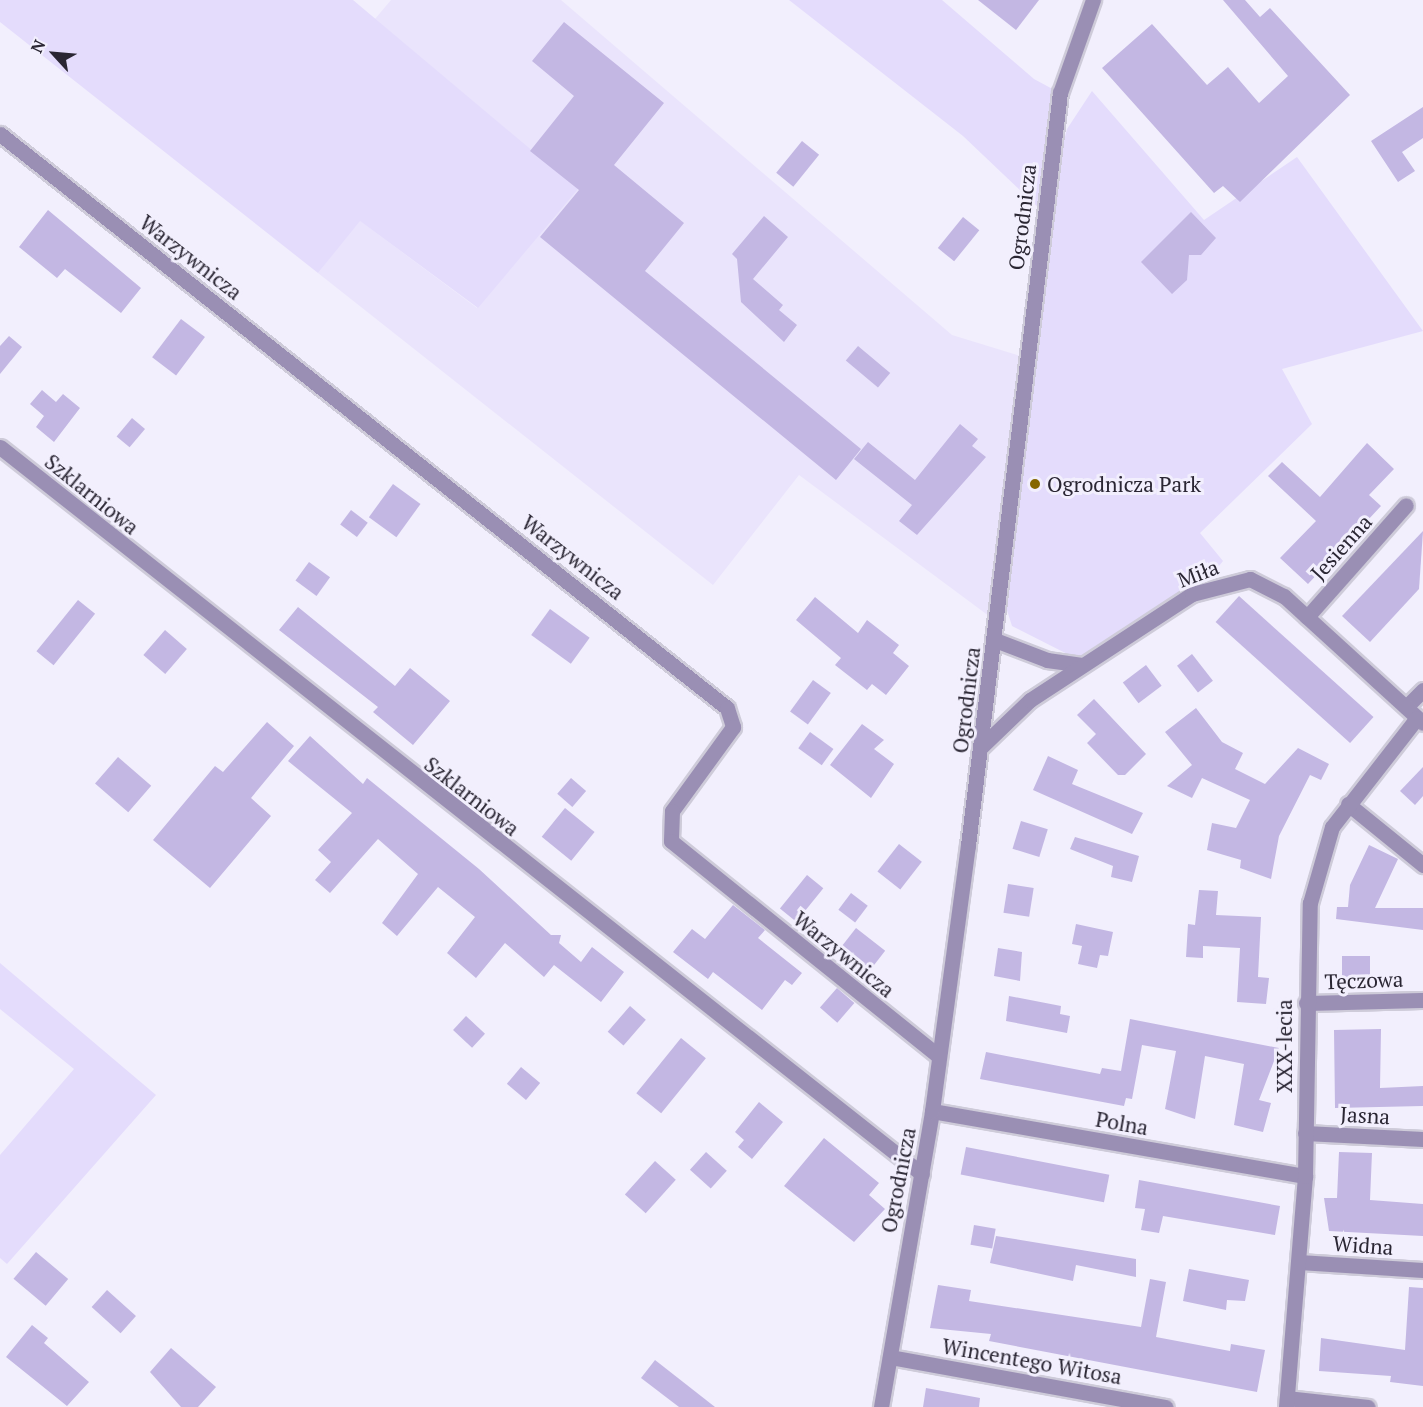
<!DOCTYPE html>
<meta charset="utf-8">
<style>
body{margin:0}
#map{position:relative;width:1423px;height:1407px;overflow:hidden;background:#f2effd;font-family:"PT Serif",serif}
div>[style]{position:absolute}
.built>*{inset:0;background:#eae4fc}
.green>*{inset:0;background:#e4dcfc}
.building>*{inset:0;background:#c3b7e3;transform-origin:0 0}
.roads{filter:drop-shadow(2px 0 #cecbd9) drop-shadow(-2px 0 #cecbd9) drop-shadow(0 2px #cecbd9) drop-shadow(0 -2px #cecbd9)}
.street>*{height:15px;margin:-7.5px;padding:0 7.5px;transform-origin:7.5px;border-radius:7.5px;background:#9a8fb4}
.dots>*{width:16px;height:16px;translate:-50% -50%;box-sizing:border-box;border:3px solid #f2effd;border-radius:50%}
span{translate:-50% -50%;white-space:nowrap;text-align:center;line-height:1.15;-webkit-text-stroke:6px #f2effd;paint-order:stroke}
.street-label{font-size:21px;color:#2a2633}
.poi-label{font-size:21px;color:#2a2633}
.left{translate:0 -50%;text-align:left}
.north{position:absolute;left:24px;top:24px;width:60px;height:60px;-webkit-text-stroke:4px #f2effd;paint-order:stroke;rotate:296deg;font-size:16px;font-weight:700;line-height:24px;text-align:center;color:#2a2633}
.north::after{content:'';display:block;margin:auto;width:21px;height:27px;background:#2a2633;clip-path:polygon(50% 0,100% 100%,50% 72%,0 100%)}
</style>
<div id="map">
<div class="built">
<div style="clip-path:polygon(391px 0,561px 0,952px 335px,1027px 358px,997px 622px,799px 475px,713px 585px,318px 273px,359px 220px,477px 308px,577px 189px,375px 19px)"></div>
</div>
<div class="green">
<div style="clip-path:polygon(0 0,353px 0,578px 189px,478px 308px,360px 221px,318px 273px,0 22px)"></div>
<div style="clip-path:polygon(789px 0,942px 0,1034px 79px,1060px 93px,1043px 212px,963px 136px)"></div>
<div style="clip-path:polygon(1092px 91px,1204px 220px,1297px 157px,1423px 331px,1282px 369px,1312px 424px,1200px 533px,1223px 561px,1197px 593px,1087px 664px,1012px 626px,1005px 604px,1049px 199px,1067px 129px)"></div>
<div style="clip-path:polygon(0 963px,156px 1095px,7px 1264px,0 1258px,0 1155px,74px 1069px,0 1009px)"></div>
</div>
<div class="building">
<div style="clip-path:polygon(978px 0,1039px 0,1016px 30px)"></div>
<div style="clip-path:polygon(1223px 0,1245px 0,1260px 17px,1270px 8px,1350px 95px,1240px 202px,1223px 186px,1214px 193px,1102px 68px,1152px 24px,1207px 85px,1228px 67px,1259px 103px,1288px 76px)"></div>
<div style="clip-path:polygon(564px 22px,664px 103px,614px 165px,684px 223px,645px 271px,861px 449px,836px 480px,540px 237px,579px 190px,530px 151px,574px 96px,532px 61px)"></div>
<div style="clip-path:polygon(1423px 107px,1423px 138px,1402px 152px,1415px 171px,1398px 182px,1371px 141px)"></div>
<div style="left:802px;top:141px;width:22px;height:41px;rotate:39deg"></div>
<div style="clip-path:polygon(48px 210px,141px 288px,121px 313px,65px 269px,57px 278px,19px 247px)"></div>
<div style="clip-path:polygon(1191px 212px,1216px 238px,1201px 255px,1189px 255px,1187px 280px,1172px 294px,1141px 262px)"></div>
<div style="clip-path:polygon(764px 216px,788px 237px,753px 279px,783px 305px,779px 310px,797px 325px,784px 342px,741px 302px,737px 259px,732px 254px)"></div>
<div style="left:963px;top:217px;width:21px;height:40px;rotate:39deg"></div>
<div style="left:181px;top:319px;width:30px;height:48px;rotate:37deg"></div>
<div style="clip-path:polygon(9px 336px,22px 347px,0 374px,0 346px)"></div>
<div style="left:858px;top:346px;width:42px;height:19px;rotate:40deg"></div>
<div style="clip-path:polygon(42px 390px,56px 402px,63px 394px,80px 408px,54px 442px,36px 427px,44px 416px,30px 404px)"></div>
<div style="left:132px;top:418px;width:17px;height:24px;rotate:40deg"></div>
<div style="clip-path:polygon(960px 424px,978px 439px,972px 446px,986px 457px,917px 535px,899px 521px,912px 505px,854px 459px,868px 442px,915px 480px)"></div>
<div style="clip-path:polygon(1367px 443px,1394px 469px,1369px 495px,1381px 506px,1308px 584px,1280px 558px,1316px 521px,1268px 476px,1282px 462px,1320px 497px)"></div>
<div style="left:393px;top:484px;width:34px;height:41px;rotate:36deg"></div>
<div style="left:351px;top:510px;width:21px;height:18px;rotate:37deg"></div>
<div style="clip-path:polygon(1423px 531px,1419px 589px,1370px 642px,1342px 616px)"></div>
<div style="left:309px;top:562px;width:26px;height:23px;rotate:36deg"></div>
<div style="left:1239px;top:596px;width:181px;height:35px;rotate:42deg"></div>
<div style="clip-path:polygon(815px 597px,858px 633px,867px 620px,899px 645px,893px 653px,909px 666px,886px 695px,872px 684px,867px 690px,835px 665px,841px 658px,796px 620px)"></div>
<div style="left:78px;top:600px;width:22px;height:66px;rotate:39deg"></div>
<div style="clip-path:polygon(298px 607px,395px 686px,410px 668px,450px 701px,413px 745px,373px 712px,378px 707px,279px 630px)"></div>
<div style="left:550px;top:609px;width:49px;height:32px;rotate:36deg"></div>
<div style="left:165px;top:630px;width:29px;height:33px;rotate:41deg"></div>
<div style="left:1192px;top:654px;width:34px;height:19px;rotate:52deg"></div>
<div style="left:1146px;top:665px;width:26px;height:29px;rotate:53deg"></div>
<div style="left:813px;top:680px;width:22px;height:39px;rotate:36deg"></div>
<div style="clip-path:polygon(1094px 699px,1146px 754px,1125px 775px,1118px 775px,1087px 743px,1096px 734px,1077px 715px)"></div>
<div style="clip-path:polygon(1196px 708px,1222px 742px,1243px 753px,1235px 769px,1265px 784px,1298px 748px,1329px 764px,1321px 780px,1310px 775px,1279px 836px,1271px 879px,1240px 868px,1241px 860px,1207px 850px,1212px 823px,1236px 828px,1250px 800px,1202px 778px,1192px 798px,1167px 786px,1192px 765px,1165px 732px)"></div>
<div style="clip-path:polygon(267px 722px,294px 746px,251px 798px,271px 816px,210px 888px,153px 840px,215px 766px,223px 772px)"></div>
<div style="clip-path:polygon(862px 724px,884px 740px,874px 749px,894px 764px,871px 798px,830px 765px)"></div>
<div style="left:810px;top:732px;width:29px;height:20px;rotate:36deg"></div>
<div style="clip-path:polygon(310px 736px,363px 784px,367px 778px,479px 869px,551px 935px,561px 935px,559px 943px,581px 962px,592px 947px,624px 972px,601px 1002px,554px 965px,544px 977px,505px 943px,476px 978px,447px 953px,475px 917px,438px 887px,397px 936px,382px 923px,418px 874px,378px 839px,330px 893px,315px 880px,331px 862px,318px 850px,352px 813px,288px 761px)"></div>
<div style="clip-path:polygon(1048px 756px,1078px 770px,1072px 784px,1143px 813px,1132px 834px,1033px 790px)"></div>
<div style="left:118px;top:757px;width:44px;height:35px;rotate:41deg"></div>
<div style="clip-path:polygon(1423px 767px,1423px 796px,1415px 805px,1400px 791px)"></div>
<div style="left:571px;top:778px;width:20px;height:21px;rotate:41deg"></div>
<div style="left:565px;top:808px;width:38px;height:37px;rotate:39deg"></div>
<div style="left:1021px;top:821px;width:28px;height:29px;rotate:17deg"></div>
<div style="clip-path:polygon(1075px 837px,1139px 856px,1132px 882px,1111px 877px,1113px 866px,1070px 849px)"></div>
<div style="left:899px;top:844px;width:29px;height:35px;rotate:38deg"></div>
<div style="clip-path:polygon(1369px 845px,1398px 859px,1375px 908px,1423px 908px,1423px 930px,1336px 919px,1337px 907px,1348px 907px,1350px 885px)"></div>
<div style="left:807px;top:875px;width:21px;height:43px;rotate:39deg"></div>
<div style="left:1008px;top:884px;width:26px;height:29px;rotate:9deg"></div>
<div style="clip-path:polygon(1199px 890px,1218px 891px,1216px 915px,1261px 917px,1258px 977px,1269px 978px,1266px 1004px,1237px 1002px,1240px 948px,1203px 946px,1203px 958px,1186px 957px,1188px 924px,1195px 925px)"></div>
<div style="left:851px;top:893px;width:21px;height:21px;rotate:37deg"></div>
<div style="clip-path:polygon(733px 905px,765px 930px,758px 938px,802px 973px,792px 985px,785px 980px,762px 1010px,713px 972px,708px 979px,673px 952px,692px 929px,705px 939px)"></div>
<div style="clip-path:polygon(1076px 924px,1113px 932px,1108px 956px,1100px 955px,1097px 968px,1078px 964px,1082px 946px,1072px 944px)"></div>
<div style="left:856px;top:928px;width:37px;height:31px;rotate:38deg"></div>
<div style="clip-path:polygon(998px 948px,1022px 952px,1020px 981px,994px 976px)"></div>
<div style="left:1342px;top:956px;width:28px;height:28px"></div>
<div style="left:837px;top:988px;width:23px;height:26px;rotate:41deg"></div>
<div style="clip-path:polygon(1009px 996px,1061px 1006px,1060px 1014px,1070px 1016px,1067px 1033px,1006px 1021px)"></div>
<div style="left:630px;top:1006px;width:21px;height:34px;rotate:41deg"></div>
<div style="left:466px;top:1016px;width:26px;height:19px;rotate:43deg"></div>
<div style="clip-path:polygon(1130px 1019px,1279px 1048px,1259px 1100px,1271px 1103px,1263px 1132px,1234px 1125px,1244px 1064px,1205px 1056px,1195px 1119px,1165px 1109px,1176px 1051px,1142px 1045px,1132px 1099px,1126px 1098px,1124px 1106px,980px 1079px,986px 1052px,1100px 1074px,1102px 1068px,1121px 1071px)"></div>
<div style="clip-path:polygon(1381px 1029px,1380px 1088px,1423px 1086px,1423px 1106px,1335px 1108px,1334px 1030px)"></div>
<div style="left:681px;top:1038px;width:32px;height:71px;rotate:39deg"></div>
<div style="left:521px;top:1067px;width:25px;height:22px;rotate:40deg"></div>
<div style="clip-path:polygon(759px 1102px,783px 1122px,752px 1159px,738px 1147px,744px 1140px,735px 1132px)"></div>
<div style="clip-path:polygon(824px 1138px,879px 1183px,869px 1195px,885px 1209px,854px 1242px,784px 1186px)"></div>
<div style="left:966px;top:1147px;width:146px;height:28px;rotate:11deg"></div>
<div style="left:706px;top:1152px;width:28px;height:24px;rotate:42deg"></div>
<div style="clip-path:polygon(1339px 1152px,1372px 1153px,1370px 1200px,1423px 1204px,1423px 1236px,1329px 1231px,1324px 1198px,1337px 1198px)"></div>
<div style="left:655px;top:1161px;width:28px;height:45px;rotate:42deg"></div>
<div style="clip-path:polygon(1139px 1180px,1280px 1206px,1275px 1235px,1163px 1216px,1159px 1233px,1141px 1230px,1145px 1209px,1135px 1208px)"></div>
<div style="left:974px;top:1225px;width:22px;height:20px;rotate:10deg"></div>
<div style="clip-path:polygon(996px 1236px,1136px 1259px,1136px 1277px,1076px 1265px,1073px 1281px,990px 1263px)"></div>
<div style="left:36px;top:1252px;width:42px;height:35px;rotate:40deg"></div>
<div style="clip-path:polygon(1189px 1269px,1249px 1280px,1245px 1301px,1227px 1300px,1226px 1310px,1183px 1301px)"></div>
<div style="clip-path:polygon(1150px 1279px,1166px 1282px,1156px 1337px,1230px 1351px,1231px 1344px,1265px 1350px,1257px 1392px,989px 1341px,991px 1334px,930px 1328px,938px 1285px,971px 1290px,969px 1301px,1141px 1327px)"></div>
<div style="clip-path:polygon(1409px 1287px,1423px 1288px,1423px 1386px,1390px 1382px,1391px 1376px,1319px 1371px,1321px 1338px,1405px 1350px)"></div>
<div style="left:107px;top:1290px;width:39px;height:23px;rotate:42deg"></div>
<div style="clip-path:polygon(32px 1325px,48px 1338px,44px 1343px,89px 1382px,67px 1406px,6px 1357px)"></div>
<div style="clip-path:polygon(171px 1348px,216px 1387px,198px 1407px,181px 1407px,150px 1372px)"></div>
<div style="clip-path:polygon(655px 1360px,715px 1407px,679px 1407px,641px 1378px)"></div>
<div style="clip-path:polygon(926px 1388px,980px 1398px,979px 1407px,923px 1407px)"></div>
</div>
<div class="roads">
<div class="street">
<div style="left:0;top:134px;width:926px;rotate:38.29deg"></div>
<div style="left:727px;top:708px;width:20px;rotate:72deg"></div>
<div style="left:733px;top:727px;width:104px;rotate:126deg"></div>
<div style="left:672px;top:811px;width:30px;rotate:92deg"></div>
<div style="left:671px;top:841px;width:341px;rotate:38.8deg"></div>
<div style="left:0;top:447px;width:1174px;rotate:38.26deg"></div>
<div style="left:1307px;top:617px;width:149px;rotate:-48.5deg"></div>
<div style="left:995px;top:640px;width:56px;rotate:21deg"></div>
<div style="left:1047px;top:660px;width:35px;rotate:8deg"></div>
<div style="left:1406px;top:707px;width:24px;rotate:-45deg"></div>
<div style="left:981px;top:747px;width:68px;rotate:-43.8deg"></div>
<div style="left:1030px;top:700px;width:194px;rotate:-33.2deg"></div>
<div style="left:1192px;top:594px;width:60px;rotate:-14.5deg"></div>
<div style="left:1250px;top:579px;width:38px;rotate:27deg"></div>
<div style="left:1284px;top:596px;width:188px;rotate:42.4deg"></div>
<div style="left:1348px;top:804px;width:97px;rotate:39.1deg"></div>
<div style="left:1306px;top:1003px;width:117px;rotate:-1.5deg"></div>
<div style="left:932px;top:1111px;width:379px;rotate:9.9deg"></div>
<div style="left:1305px;top:1133px;width:118px;rotate:2.9deg"></div>
<div style="left:1299px;top:1262px;width:124px;rotate:3.7deg"></div>
<div style="left:890px;top:1357px;width:280px;rotate:10.3deg"></div>
<div style="left:1287px;top:1398px;width:81px;rotate:6.3deg"></div>
<div style="left:881px;top:1407px;width:300px;rotate:-80.2deg"></div>
<div style="left:932px;top:1111px;width:268px;rotate:-82.3deg"></div>
<div style="left:968px;top:845px;width:758px;rotate:-83.03deg"></div>
<div style="left:1060px;top:93px;width:99px;rotate:-70.5deg"></div>
<div style="left:1286px;top:1407px;width:232px;rotate:-85.3deg"></div>
<div style="left:1305px;top:1176px;width:273px;rotate:-89deg"></div>
<div style="left:1310px;top:903px;width:79px;rotate:-73.9deg"></div>
<div style="left:1332px;top:827px;width:138px;rotate:-52.1deg"></div>
</div>
</div>
<div class="dots">
<div style="left:1035px;top:484px;background:#866701"></div>
</div>
<div class="street-label">
<span style="left:1022px;top:217px;rotate:-83deg">Ogrodnicza</span>
<span style="left:191px;top:257px;rotate:38deg">Warzywnicza</span>
<span style="left:92px;top:494px;rotate:39deg">Szklarniowa</span>
<span style="left:1341px;top:547px;rotate:-48deg">Jesienna</span>
<span style="left:573px;top:557px;rotate:38deg">Warzywnicza</span>
<span style="left:1198px;top:573px;rotate:-21deg">Miła</span>
<span style="left:966px;top:700px;rotate:-83deg">Ogrodnicza</span>
<span style="left:472px;top:796px;rotate:38deg">Szklarniowa</span>
<span style="left:844px;top:954px;rotate:39deg">Warzywnicza</span>
<span style="left:1364px;top:980px;rotate:-2deg">Tęczowa</span>
<span style="left:1284px;top:1046px;rotate:-90deg">XXX-lecia</span>
<span style="left:1365px;top:1115px;rotate:3deg">Jasna</span>
<span style="left:1122px;top:1123px;rotate:10deg">Polna</span>
<span style="left:898px;top:1180px;rotate:-79deg">Ogrodnicza</span>
<span style="left:1363px;top:1245px;rotate:4deg">Widna</span>
<span style="left:1032px;top:1361px;rotate:10deg">Wincentego Witosa</span>
</div>
<div class="poi-label">
<span class="left" style="left:1047px;top:484px">Ogrodnicza Park</span>
</div>
<div class="north">N</div>
</div>
